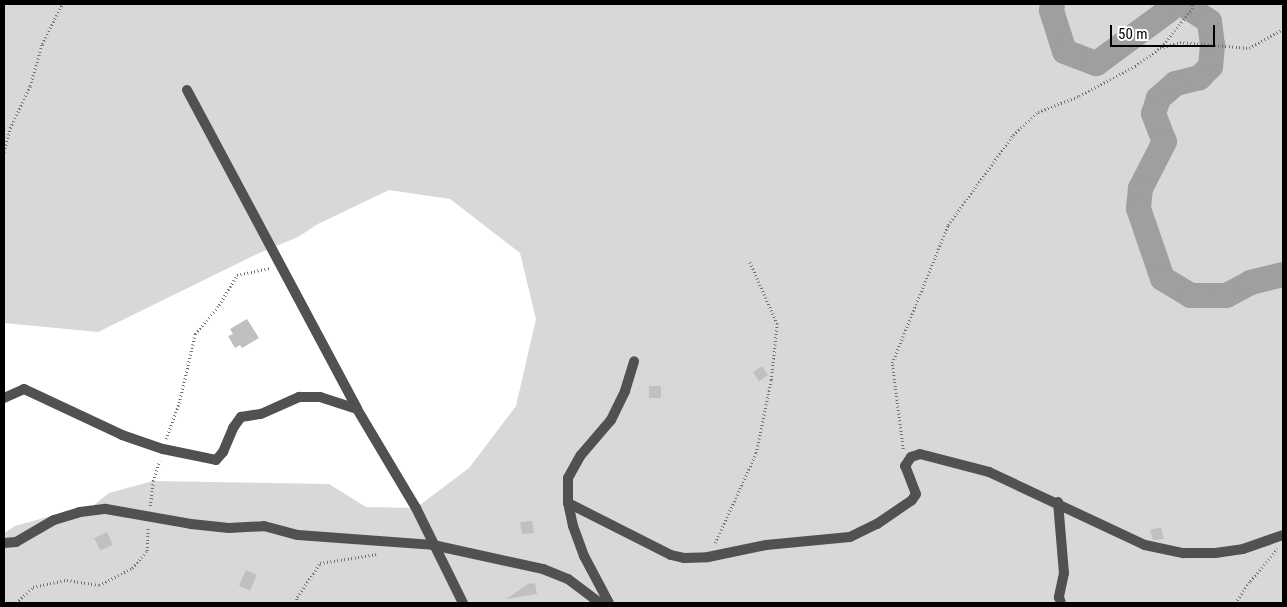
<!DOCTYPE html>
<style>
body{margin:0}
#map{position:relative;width:1287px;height:607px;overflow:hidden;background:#fff;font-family:"Roboto Condensed",sans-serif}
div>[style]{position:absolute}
.green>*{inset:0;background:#d8d8d8}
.river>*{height:25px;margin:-12.5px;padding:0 12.5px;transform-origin:12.5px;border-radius:12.5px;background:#9f9f9f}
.building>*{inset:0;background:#c0c0c0;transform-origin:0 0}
.path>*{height:2.5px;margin-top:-1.25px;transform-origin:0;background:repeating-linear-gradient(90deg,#737373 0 1px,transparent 0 3.5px)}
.minor>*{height:10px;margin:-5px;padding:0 5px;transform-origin:5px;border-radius:5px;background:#515151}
span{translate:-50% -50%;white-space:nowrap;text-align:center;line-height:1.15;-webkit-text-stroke:4px #fff;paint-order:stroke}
.frame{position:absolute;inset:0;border:5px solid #000;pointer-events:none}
.scale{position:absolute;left:1110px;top:25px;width:105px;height:22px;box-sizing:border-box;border:2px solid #000;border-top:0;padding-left:6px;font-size:15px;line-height:18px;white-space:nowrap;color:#000;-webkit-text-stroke:4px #fff;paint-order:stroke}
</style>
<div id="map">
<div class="green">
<div style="clip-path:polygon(4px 4px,1283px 4px,1283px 603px,4px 603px,4px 533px,15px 526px,51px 516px,89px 509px,109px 493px,153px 481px,329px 484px,366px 507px,416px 508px,469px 468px,516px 406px,536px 319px,520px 253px,450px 199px,389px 190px,318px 224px,298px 237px,257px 254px,98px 332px,4px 323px)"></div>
</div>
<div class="river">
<div style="left:1052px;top:4px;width:6px;rotate:99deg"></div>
<div style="left:1051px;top:10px;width:43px;rotate:72.4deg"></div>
<div style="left:1064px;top:51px;width:34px;rotate:21deg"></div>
<div style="left:1096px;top:63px;width:99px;rotate:-36.4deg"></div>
<div style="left:1183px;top:4px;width:31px;rotate:33deg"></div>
<div style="left:1209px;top:21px;width:23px;rotate:83deg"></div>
<div style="left:1212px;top:44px;width:22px;rotate:95deg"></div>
<div style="left:1210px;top:66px;width:16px;rotate:135deg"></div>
<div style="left:1199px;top:77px;width:25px;rotate:166deg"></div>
<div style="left:1175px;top:83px;width:23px;rotate:139deg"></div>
<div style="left:1158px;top:98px;width:16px;rotate:108deg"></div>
<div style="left:1153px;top:113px;width:30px;rotate:69deg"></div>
<div style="left:1164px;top:141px;width:53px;rotate:117.1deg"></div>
<div style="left:1140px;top:188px;width:20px;rotate:96deg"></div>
<div style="left:1138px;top:208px;width:74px;rotate:71.1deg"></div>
<div style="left:1162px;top:278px;width:33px;rotate:31deg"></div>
<div style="left:1190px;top:295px;width:36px"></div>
<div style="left:1226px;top:295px;width:27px;rotate:-28deg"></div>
<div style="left:1250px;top:282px;width:34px;rotate:-14deg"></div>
</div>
<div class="building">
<div style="clip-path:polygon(247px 319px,259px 338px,242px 348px,240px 345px,235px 348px,228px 336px,233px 334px,230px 329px)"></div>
<div style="left:762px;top:366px;width:11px;height:11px;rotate:56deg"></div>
<div style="left:649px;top:386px;width:12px;height:12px"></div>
<div style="clip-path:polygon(532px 521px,534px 533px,522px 534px,520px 522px)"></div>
<div style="clip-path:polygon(1161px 527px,1164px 539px,1153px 540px,1150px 530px)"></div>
<div style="left:107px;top:532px;width:14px;height:14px;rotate:65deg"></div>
<div style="left:246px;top:570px;width:12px;height:17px;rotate:24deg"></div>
<div style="clip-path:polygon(535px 583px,537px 594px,506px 599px,528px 584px)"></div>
</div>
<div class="path">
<div style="left:1161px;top:47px;width:49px;rotate:-50.8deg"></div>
<div style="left:1192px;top:9px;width:5px;rotate:-90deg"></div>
<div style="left:4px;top:152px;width:25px;rotate:-76deg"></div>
<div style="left:10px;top:128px;width:47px;rotate:-64.5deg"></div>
<div style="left:30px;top:86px;width:44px;rotate:-74.1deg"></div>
<div style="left:42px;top:44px;width:45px;rotate:-63.4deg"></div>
<div style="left:166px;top:439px;width:38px;rotate:-70deg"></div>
<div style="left:179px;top:403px;width:71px;rotate:-76.9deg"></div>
<div style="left:195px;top:334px;width:38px;rotate:-50deg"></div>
<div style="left:219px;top:305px;width:35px;rotate:-59deg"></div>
<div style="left:237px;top:275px;width:33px;rotate:-12deg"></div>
<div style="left:903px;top:449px;width:87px;rotate:-97.3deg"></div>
<div style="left:892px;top:363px;width:149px;rotate:-67.9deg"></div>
<div style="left:948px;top:225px;width:111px;rotate:-54.2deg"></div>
<div style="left:1013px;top:135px;width:34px;rotate:-43deg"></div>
<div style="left:1038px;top:112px;width:44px;rotate:-21.3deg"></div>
<div style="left:1079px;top:96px;width:64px;rotate:-28.2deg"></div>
<div style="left:1135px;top:66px;width:31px;rotate:-36deg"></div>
<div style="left:1160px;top:48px;width:21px;rotate:-17deg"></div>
<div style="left:1180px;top:42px;width:69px;rotate:5deg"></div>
<div style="left:1249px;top:48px;width:39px;rotate:-29deg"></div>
<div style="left:150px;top:506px;width:25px;rotate:-83deg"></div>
<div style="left:153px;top:481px;width:21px;rotate:-73deg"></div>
<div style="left:715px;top:543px;width:99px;rotate:-65.5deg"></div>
<div style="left:756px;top:453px;width:75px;rotate:-78.4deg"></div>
<div style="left:771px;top:380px;width:56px;rotate:-83.9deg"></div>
<div style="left:777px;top:324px;width:69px;rotate:-114deg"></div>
<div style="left:16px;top:603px;width:23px;rotate:-43deg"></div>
<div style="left:33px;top:587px;width:35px;rotate:-12deg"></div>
<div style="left:67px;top:580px;width:32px;rotate:9deg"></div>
<div style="left:99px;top:585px;width:37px;rotate:-27deg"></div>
<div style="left:132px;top:568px;width:23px;rotate:-49deg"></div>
<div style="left:147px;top:551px;width:24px;rotate:-88deg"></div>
<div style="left:296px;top:603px;width:6px;rotate:-81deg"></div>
<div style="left:297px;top:597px;width:41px;rotate:-55.9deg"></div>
<div style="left:320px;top:563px;width:59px;rotate:-8.8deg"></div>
<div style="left:1235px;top:603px;width:27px;rotate:-56deg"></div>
<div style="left:1250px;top:581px;width:42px;rotate:-49.8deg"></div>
</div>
<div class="minor">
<div style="left:187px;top:90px;width:361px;rotate:61.9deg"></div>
<div style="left:357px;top:409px;width:115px;rotate:59.2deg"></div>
<div style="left:416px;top:508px;width:106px;rotate:63.7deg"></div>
<div style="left:4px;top:398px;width:22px;rotate:-24deg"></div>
<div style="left:24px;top:389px;width:108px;rotate:25.1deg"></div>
<div style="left:122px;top:435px;width:43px;rotate:18.9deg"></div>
<div style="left:163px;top:449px;width:54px;rotate:11.7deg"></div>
<div style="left:216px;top:460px;width:11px;rotate:-49deg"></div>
<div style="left:223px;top:452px;width:26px;rotate:-67deg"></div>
<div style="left:233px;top:428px;width:14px;rotate:-54deg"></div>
<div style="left:241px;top:417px;width:20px;rotate:-9deg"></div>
<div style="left:261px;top:414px;width:42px;rotate:-24.1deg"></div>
<div style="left:299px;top:397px;width:21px"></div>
<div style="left:320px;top:397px;width:39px;rotate:18deg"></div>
<div style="left:1058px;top:502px;width:71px;rotate:85.2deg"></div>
<div style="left:1064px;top:573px;width:25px;rotate:102deg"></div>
<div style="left:1059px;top:597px;width:6px;rotate:72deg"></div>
<div style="left:568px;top:503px;width:115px;rotate:26.8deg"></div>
<div style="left:671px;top:555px;width:13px;rotate:13deg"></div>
<div style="left:684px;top:558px;width:24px;rotate:-2deg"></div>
<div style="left:708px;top:557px;width:59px;rotate:-11.7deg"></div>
<div style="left:766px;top:545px;width:84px;rotate:-5.4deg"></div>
<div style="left:850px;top:537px;width:30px;rotate:-26deg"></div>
<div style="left:877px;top:524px;width:42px;rotate:-34.4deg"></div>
<div style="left:912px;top:500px;width:7px;rotate:-56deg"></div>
<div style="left:916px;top:494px;width:30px;rotate:-111deg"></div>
<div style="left:905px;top:466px;width:11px;rotate:-56deg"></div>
<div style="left:911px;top:457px;width:9px;rotate:-18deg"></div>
<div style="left:920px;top:454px;width:71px;rotate:14.6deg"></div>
<div style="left:989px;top:472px;width:172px;rotate:25.1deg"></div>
<div style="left:1145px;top:545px;width:40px;rotate:12deg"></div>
<div style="left:1184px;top:553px;width:31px"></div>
<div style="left:1215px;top:553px;width:28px;rotate:-8deg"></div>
<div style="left:1243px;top:549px;width:42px;rotate:-19.3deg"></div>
<div style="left:4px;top:543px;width:12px;rotate:-5deg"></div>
<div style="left:16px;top:542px;width:44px;rotate:-30.1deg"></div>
<div style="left:54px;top:520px;width:27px;rotate:-17deg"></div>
<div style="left:80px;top:512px;width:26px;rotate:-7deg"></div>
<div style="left:106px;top:509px;width:86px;rotate:10deg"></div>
<div style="left:191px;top:524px;width:38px;rotate:6deg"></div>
<div style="left:229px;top:528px;width:35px;rotate:-3deg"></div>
<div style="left:264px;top:526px;width:35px;rotate:15deg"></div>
<div style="left:298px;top:535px;width:135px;rotate:4.2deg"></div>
<div style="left:433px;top:545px;width:113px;rotate:12.3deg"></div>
<div style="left:543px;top:569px;width:27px;rotate:22deg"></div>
<div style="left:568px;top:579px;width:40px;rotate:37deg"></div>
<div style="left:609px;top:603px;width:53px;rotate:-118deg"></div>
<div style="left:584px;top:556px;width:32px;rotate:-110deg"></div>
<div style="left:573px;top:526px;width:24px;rotate:-102deg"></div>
<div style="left:568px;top:503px;width:25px;rotate:-90deg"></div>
<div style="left:568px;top:478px;width:26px;rotate:-61deg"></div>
<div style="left:581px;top:455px;width:46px;rotate:-49.4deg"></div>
<div style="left:611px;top:420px;width:32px;rotate:-64deg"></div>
<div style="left:625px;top:391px;width:31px;rotate:-73deg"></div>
</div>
<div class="frame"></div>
<div class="scale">50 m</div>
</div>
